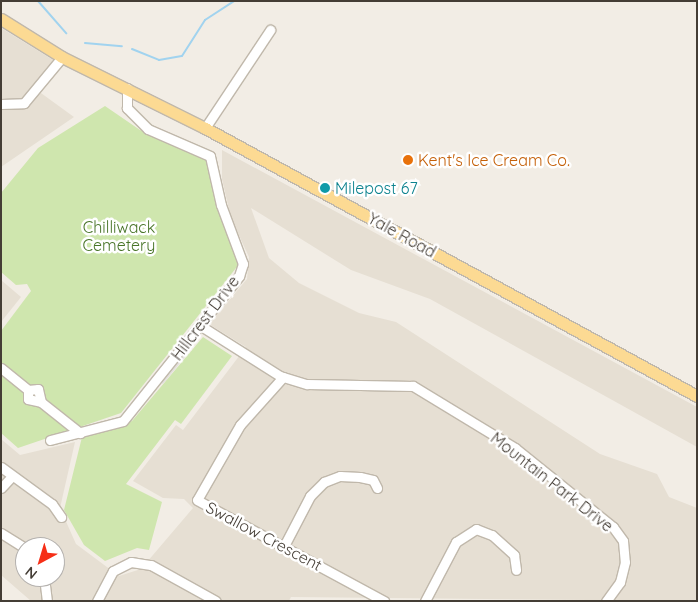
<!DOCTYPE html>
<style>
body{margin:0}
#map{position:relative;width:698px;height:602px;overflow:hidden;background:#f2ede5;font-family:Quicksand,sans-serif}
div>[style]{position:absolute}
.residential>*{inset:0;background:#e6dfd3}
.green>*{inset:0;background:#cfe6ae}
.parking>*{inset:0;background:#e3e0dd}
.stream>*{height:2px;margin:-1px;padding:0 1px;transform-origin:1px;border-radius:1px;background:#a1d3ef}
.roads{filter:drop-shadow(1px 0 #c0b8ab) drop-shadow(-1px 0 #c0b8ab) drop-shadow(0 1px #c0b8ab) drop-shadow(0 -1px #c0b8ab)}
.minor>*{height:9px;margin:-4.5px;padding:0 4.5px;transform-origin:4.5px;border-radius:4.5px;background:#fff}
.major>*{height:11px;margin:-5.5px;padding:0 5.5px;transform-origin:5.5px;border-radius:5.5px;background:#fcda93}
.dots>*{width:14px;height:14px;translate:-50% -50%;box-sizing:border-box;border:2px solid #fff;border-radius:50%}
span{translate:-50% -50%;white-space:nowrap;text-align:center;line-height:1.15;-webkit-text-stroke:5px #fff;paint-order:stroke}
.food-label{font-size:16px;color:#c56008}
.left{translate:0 -50%;text-align:left}
.culture-label{font-size:16px;color:#0d838f}
.park-label{font-size:16px;color:#497529}
.street-label{font-size:16px;color:#443d35}
.frame{position:absolute;inset:0;border:2px solid #443d35;pointer-events:none}
.north{position:absolute;left:15px;top:537px;width:50px;height:50px;box-sizing:border-box;background:#fff;border:1px solid #b4b1ae;border-radius:50%;rotate:219deg;font-size:14px;font-weight:700;line-height:20px;text-align:center;color:#443d35}
.north::after{content:'';display:block;margin:auto;width:18px;height:22px;background:#f62f17;clip-path:polygon(50% 0,100% 100%,50% 72%,0 100%)}
</style>
<div id="map">
<div class="residential">
<div style="clip-path:polygon(1px 28px,53px 60px,34px 88px,74px 117px,1px 167px)"></div>
<div style="clip-path:polygon(evenodd,222px 150px,697px 407px,697px 447px,430px 299px,351px 270px,251px 208px,269px 258px,299px 283px,359px 313px,396px 322px,600px 454px,657px 474px,669px 497px,697px 508px,697px 601px,291px 597px,289px 601px,31px 601px,1px 575px,1px 439px,20px 455px,75px 442px,60px 508px,76px 544px,119px 576px,141px 569px,193px 508px,184px 499px,163px 498px,133px 481px,176px 425px,183px 430px,246px 347px,209px 324px,247px 279px,249px 257px,231px 218px,222px 179px,222px 150px,25px 547px,55px 547px,55px 577px,25px 577px,25px 547px)"></div>
<div style="clip-path:polygon(1px 280px,21px 297px,1px 322px)"></div>
</div>
<div class="green">
<div style="clip-path:polygon(105px 106px,140px 130px,196px 150px,204px 158px,211px 167px,212px 185px,240px 263px,121px 413px,18px 448px,1px 433px,1px 331px,31px 291px,27px 284px,16px 285px,1px 272px,1px 193px,38px 148px)"></div>
<div style="clip-path:polygon(203px 337px,232px 356px,181px 424px,175px 420px,126px 484px,162px 502px,149px 550px,137px 548px,105px 561px,84px 545px,64px 510px,82px 437px,132px 421px)"></div>
</div>
<div class="parking">
<div style="clip-path:polygon(190px 344px,193px 347px,163px 384px,159px 381px)"></div>
</div>
<div class="stream">
<div style="left:38px;top:1px;width:43px;rotate:48.8deg"></div>
<div style="left:85px;top:43px;width:37px;rotate:5deg"></div>
<div style="left:132px;top:49px;width:29px;rotate:22deg"></div>
<div style="left:159px;top:60px;width:23px;rotate:-10deg"></div>
<div style="left:182px;top:56px;width:43px;rotate:-57.4deg"></div>
<div style="left:205px;top:20px;width:35px;rotate:-33deg"></div>
</div>
<div class="roads">
<div class="minor">
<div style="left:1px;top:104px;width:23px;rotate:-2deg"></div>
<div style="left:24px;top:103px;width:60px;rotate:-50.4deg"></div>
<div style="left:205px;top:128px;width:118px;rotate:-56.4deg"></div>
<div style="left:201px;top:326px;width:93px;rotate:32.3deg"></div>
<div style="left:280px;top:376px;width:28px;rotate:17deg"></div>
<div style="left:307px;top:384px;width:106px;rotate:1.1deg"></div>
<div style="left:413px;top:386px;width:119px;rotate:31.3deg"></div>
<div style="left:515px;top:448px;width:126px;rotate:38.9deg"></div>
<div style="left:613px;top:527px;width:17px;rotate:54deg"></div>
<div style="left:623px;top:541px;width:21px;rotate:85deg"></div>
<div style="left:625px;top:562px;width:21px;rotate:104deg"></div>
<div style="left:620px;top:582px;width:24px;rotate:126deg"></div>
<div style="left:1px;top:368px;width:35px;rotate:39deg"></div>
<div style="left:283px;top:377px;width:64px;rotate:131.9deg"></div>
<div style="left:240px;top:425px;width:86px;rotate:119.8deg"></div>
<div style="left:197px;top:500px;width:213px;rotate:28.4deg"></div>
<div style="left:28px;top:390px;width:9px;rotate:90deg"></div>
<div style="left:28px;top:399px;width:13px;rotate:13deg"></div>
<div style="left:41px;top:402px;width:50px;rotate:38.5deg"></div>
<div style="left:28px;top:390px;width:10px;rotate:-6deg"></div>
<div style="left:38px;top:389px;width:13px;rotate:77deg"></div>
<div style="left:50px;top:440px;width:75px;rotate:-14.6deg"></div>
<div style="left:123px;top:421px;width:186px;rotate:-51.3deg"></div>
<div style="left:239px;top:276px;width:13px;rotate:-72deg"></div>
<div style="left:243px;top:264px;width:63px;rotate:-110.4deg"></div>
<div style="left:221px;top:205px;width:50px;rotate:-102.7deg"></div>
<div style="left:210px;top:156px;width:68px;rotate:-156.5deg"></div>
<div style="left:148px;top:129px;width:30px;rotate:-135deg"></div>
<div style="left:127px;top:108px;width:20px;rotate:-90deg"></div>
<div style="left:1px;top:467px;width:63px;rotate:36deg"></div>
<div style="left:52px;top:504px;width:16px;rotate:55deg"></div>
<div style="left:1px;top:488px;width:16px;rotate:-47deg"></div>
<div style="left:1px;top:533px;width:28px;rotate:32deg"></div>
<div style="left:284px;top:546px;width:56px;rotate:-62.5deg"></div>
<div style="left:310px;top:496px;width:20px;rotate:-45deg"></div>
<div style="left:324px;top:482px;width:17px;rotate:-21deg"></div>
<div style="left:340px;top:476px;width:20px;rotate:3deg"></div>
<div style="left:360px;top:477px;width:13px;rotate:13deg"></div>
<div style="left:373px;top:480px;width:9px;rotate:63deg"></div>
<div style="left:44px;top:577px;width:24px;rotate:83deg"></div>
<div style="left:97px;top:601px;width:34px;rotate:-62deg"></div>
<div style="left:113px;top:571px;width:20px;rotate:-27deg"></div>
<div style="left:131px;top:562px;width:20px;rotate:9deg"></div>
<div style="left:151px;top:565px;width:74px;rotate:29deg"></div>
<div style="left:425px;top:601px;width:67px;rotate:-62.3deg"></div>
<div style="left:456px;top:542px;width:24px;rotate:-33deg"></div>
<div style="left:476px;top:529px;width:17px;rotate:21deg"></div>
<div style="left:492px;top:535px;width:30px;rotate:42deg"></div>
<div style="left:514px;top:555px;width:15px;rotate:82deg"></div>
</div>
<div class="major">
<div style="left:1px;top:19px;width:72px;rotate:31.9deg"></div>
<div style="left:62px;top:57px;width:160px;rotate:26.4deg"></div>
<div style="left:205px;top:128px;width:560px;rotate:28.58deg"></div>
</div>
</div>
<div class="dots">
<div style="left:408px;top:160px;background:#e8710a"></div>
<div style="left:325px;top:188px;background:#0f9aa8"></div>
</div>
<div class="food-label">
<span class="left" style="left:418px;top:160px">Kent's Ice Cream Co.</span>
</div>
<div class="culture-label">
<span class="left" style="left:335px;top:188px">Milepost 67</span>
</div>
<div class="park-label">
<span style="left:119px;top:236px">Chilliwack<br>Cemetery</span>
</div>
<div class="street-label">
<span style="left:402px;top:235px;rotate:29deg">Yale Road</span>
<span style="left:205px;top:318px;rotate:-53deg">Hillcrest Drive</span>
<span style="left:552px;top:482px;rotate:38deg">Mountain Park Drive</span>
<span style="left:264px;top:536px;rotate:28deg">Swallow Crescent</span>
</div>
<div class="frame"></div>
<div class="north">N</div>
</div>
